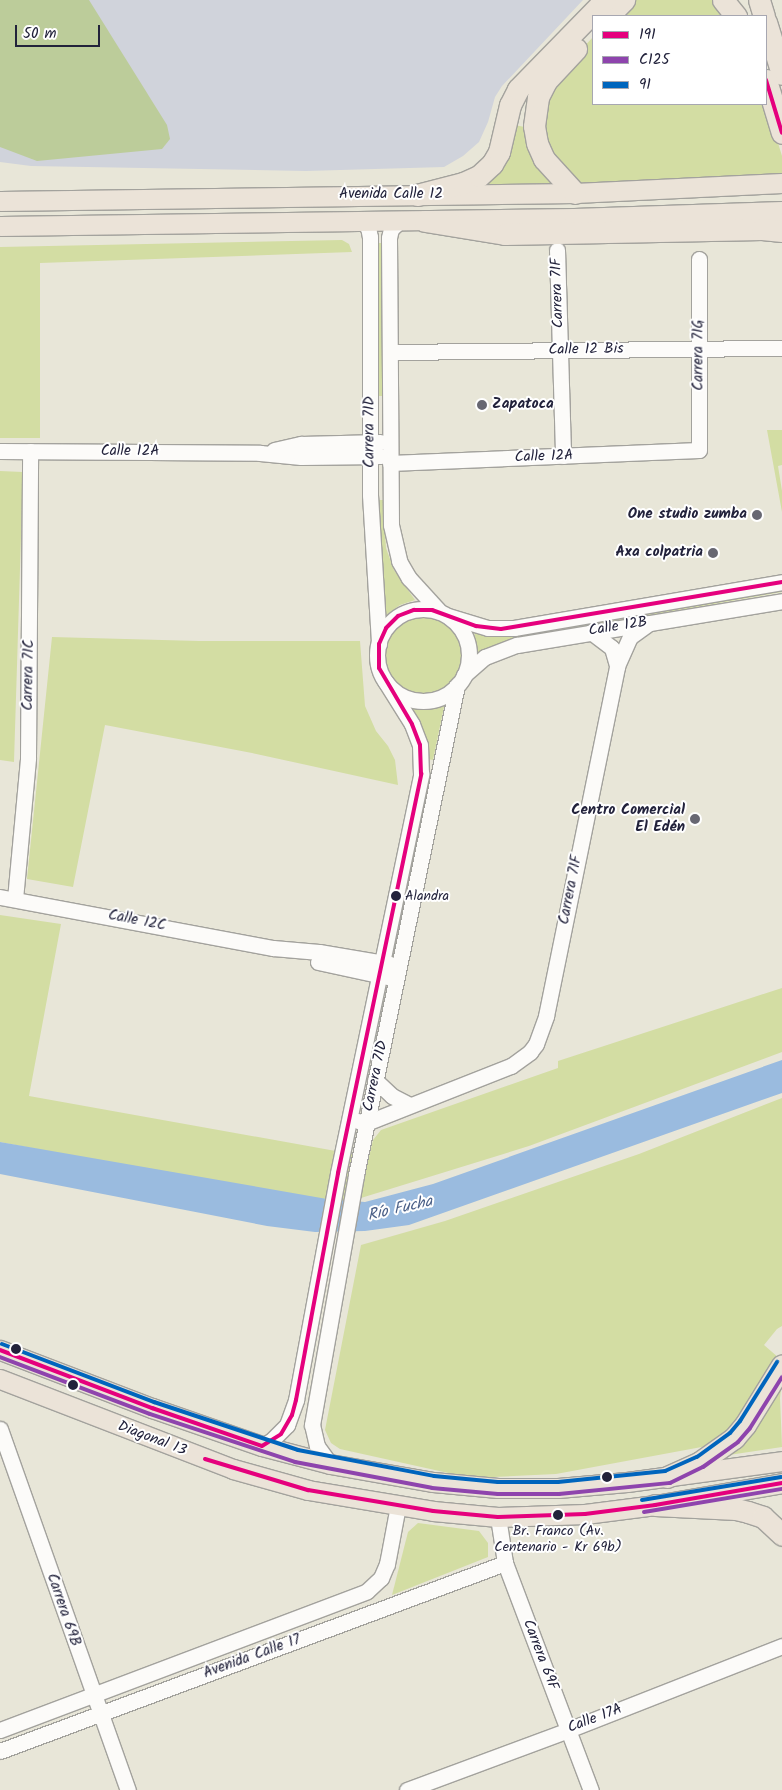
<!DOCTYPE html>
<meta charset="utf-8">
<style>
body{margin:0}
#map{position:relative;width:782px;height:1790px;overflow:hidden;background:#e8e6d8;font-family:Kalam,sans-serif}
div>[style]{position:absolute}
.industrial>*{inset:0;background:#d0d3db}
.green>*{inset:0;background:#d3dda3;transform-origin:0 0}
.round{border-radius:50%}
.forest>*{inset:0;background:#bccc9a}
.water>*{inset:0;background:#9abbdf}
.roads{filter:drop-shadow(1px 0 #a3a29d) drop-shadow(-1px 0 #a3a29d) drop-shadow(0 1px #a3a29d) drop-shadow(0 -1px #a3a29d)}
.minor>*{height:15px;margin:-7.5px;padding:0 7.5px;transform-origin:7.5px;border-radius:7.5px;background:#fcfbf9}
.minor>.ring{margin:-7.5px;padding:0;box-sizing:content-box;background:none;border:15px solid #fcfbf9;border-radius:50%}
.major>*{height:19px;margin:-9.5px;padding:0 9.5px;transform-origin:9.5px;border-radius:9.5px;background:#ebe3d8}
.highway>*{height:21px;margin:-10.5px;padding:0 10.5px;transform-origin:10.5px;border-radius:10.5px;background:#ebe3d8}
.bus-1>*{height:4px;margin:-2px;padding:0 2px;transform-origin:2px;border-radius:2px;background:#e5007d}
.bus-2>*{height:4px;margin:-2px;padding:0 2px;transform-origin:2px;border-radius:2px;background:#8e44ad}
.bus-3>*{height:4px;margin:-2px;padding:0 2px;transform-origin:2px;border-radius:2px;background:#0065bd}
.dots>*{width:14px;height:14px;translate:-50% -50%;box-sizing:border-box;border:2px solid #fff;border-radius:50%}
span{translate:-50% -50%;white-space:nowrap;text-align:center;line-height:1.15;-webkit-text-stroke:4px #fff;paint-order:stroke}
.bus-label{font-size:14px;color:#22223b}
.left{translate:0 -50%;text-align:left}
.street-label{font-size:15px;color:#22223b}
.poi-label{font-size:15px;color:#22223b;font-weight:700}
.right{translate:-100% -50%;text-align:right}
.water-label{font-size:16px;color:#495e86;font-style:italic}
.legend{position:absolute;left:592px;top:15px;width:175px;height:90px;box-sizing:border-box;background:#fff;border:1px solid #a7a7b1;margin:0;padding:6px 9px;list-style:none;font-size:15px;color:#22223b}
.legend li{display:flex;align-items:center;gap:10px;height:25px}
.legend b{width:25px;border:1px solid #a7a7b1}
.scale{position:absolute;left:15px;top:25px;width:85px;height:22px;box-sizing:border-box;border:2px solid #22223b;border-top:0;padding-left:6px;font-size:15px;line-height:18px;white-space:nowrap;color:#22223b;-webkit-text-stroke:4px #fff;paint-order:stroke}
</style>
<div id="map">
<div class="industrial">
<div style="clip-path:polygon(0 0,583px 0,502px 86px,495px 97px,488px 122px,479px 142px,463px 156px,444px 167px,306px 171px,31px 166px,0 162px)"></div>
</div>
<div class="green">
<div style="clip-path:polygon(629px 0,717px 0,730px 16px,614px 16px)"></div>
<div style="clip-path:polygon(593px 37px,593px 104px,766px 104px,782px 156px,782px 176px,574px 186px,541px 142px,550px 83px)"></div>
<div style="clip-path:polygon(509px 124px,530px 128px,563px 187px,465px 186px)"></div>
<div style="clip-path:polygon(342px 240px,349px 244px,352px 252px,40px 263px,40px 438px,0 438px,0 247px)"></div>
<div style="left:376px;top:243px;width:6px;height:153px"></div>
<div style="clip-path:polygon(767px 430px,782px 430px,782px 465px,778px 466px,782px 491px,782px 512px)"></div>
<div style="clip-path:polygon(0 471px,23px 472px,14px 762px,0 760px)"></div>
<div style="clip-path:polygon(379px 500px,383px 500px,386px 548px,394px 570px,415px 600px,400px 605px,382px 618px)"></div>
<div style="clip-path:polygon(782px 588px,782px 592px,525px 637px,478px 656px,474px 631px,500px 636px,524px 633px)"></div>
<div class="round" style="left:383px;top:614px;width:80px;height:80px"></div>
<div style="clip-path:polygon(52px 637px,199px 641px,360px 641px,365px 706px,376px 731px,388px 746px,395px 760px,398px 785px,252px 753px,105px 725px,73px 887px,27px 879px)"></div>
<div style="clip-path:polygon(445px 702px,433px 760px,427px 759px,419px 724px,410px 704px,428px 706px)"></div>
<div style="clip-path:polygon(0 915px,61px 924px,29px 1096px,369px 1157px,373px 1140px,381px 1130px,558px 1068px,558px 1061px,782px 988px,782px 1052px,529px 1146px,335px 1206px,0 1142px)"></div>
<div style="clip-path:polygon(782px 1098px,782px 1326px,777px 1329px,764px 1345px,779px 1358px,728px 1432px,707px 1446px,556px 1474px,471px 1478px,340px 1449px,331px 1443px,325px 1430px,361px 1245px,445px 1221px,639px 1154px)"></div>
<div style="clip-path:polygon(782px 1379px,780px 1398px,782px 1447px,722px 1456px)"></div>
<div style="clip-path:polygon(418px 1523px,479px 1531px,488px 1543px,488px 1557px,392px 1595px,408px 1532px)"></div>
</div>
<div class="forest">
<div style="clip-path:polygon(0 0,89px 0,167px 125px,170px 139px,162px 149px,37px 161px,0 147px)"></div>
</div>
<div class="water">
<div style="clip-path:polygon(782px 1060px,782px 1093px,409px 1225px,365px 1231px,315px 1232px,267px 1226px,0 1174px,0 1142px,327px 1199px,365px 1202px,433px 1184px)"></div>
</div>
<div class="roads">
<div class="minor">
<div style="left:401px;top:220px;width:13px;rotate:138deg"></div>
<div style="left:391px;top:229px;width:9px;rotate:103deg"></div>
<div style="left:389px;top:238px;width:287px;rotate:89.6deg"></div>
<div style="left:391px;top:525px;width:37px;rotate:77deg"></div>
<div style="left:399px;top:561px;width:20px;rotate:60deg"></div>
<div style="left:409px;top:578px;width:46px;rotate:47.6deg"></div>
<div style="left:362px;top:222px;width:8px;rotate:40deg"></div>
<div style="left:368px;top:227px;width:10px;rotate:79deg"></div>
<div style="left:370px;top:237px;width:258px;rotate:90deg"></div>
<div style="left:370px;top:495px;width:149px;rotate:86.5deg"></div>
<div style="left:557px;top:250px;width:206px;rotate:88.3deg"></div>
<div style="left:390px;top:352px;width:392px;rotate:-0.6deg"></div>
<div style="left:274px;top:450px;width:28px;rotate:-13deg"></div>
<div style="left:301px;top:444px;width:79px;rotate:-1.5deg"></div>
<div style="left:0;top:451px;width:260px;rotate:0.4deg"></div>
<div style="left:260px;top:453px;width:41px;rotate:5.6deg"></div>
<div style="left:301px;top:457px;width:80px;rotate:-0.7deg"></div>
<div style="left:390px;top:463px;width:309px;rotate:-2.4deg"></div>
<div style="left:699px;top:450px;width:191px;rotate:-90deg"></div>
<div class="ring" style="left:377px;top:609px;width:77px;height:77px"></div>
<div style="left:448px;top:616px;width:42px;rotate:16.7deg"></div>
<div style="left:488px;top:628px;width:26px"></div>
<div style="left:514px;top:628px;width:272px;rotate:-9.7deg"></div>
<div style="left:591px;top:632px;width:26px;rotate:37deg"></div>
<div style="left:612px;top:648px;width:19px;rotate:74deg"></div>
<div style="left:464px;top:675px;width:28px;rotate:-41deg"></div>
<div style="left:485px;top:657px;width:34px;rotate:-21deg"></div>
<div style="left:517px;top:645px;width:269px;rotate:-9.4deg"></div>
<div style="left:0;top:897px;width:278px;rotate:10.6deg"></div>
<div style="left:273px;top:948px;width:46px;rotate:5deg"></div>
<div style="left:319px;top:952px;width:72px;rotate:9.6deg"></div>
<div style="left:15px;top:899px;width:142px;rotate:-84.7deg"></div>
<div style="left:28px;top:758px;width:307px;rotate:-89.6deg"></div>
<div style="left:318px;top:962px;width:72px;rotate:12.1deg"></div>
<div style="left:375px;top:1080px;width:23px;rotate:43deg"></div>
<div style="left:392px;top:1096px;width:18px;rotate:27deg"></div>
<div style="left:358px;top:1121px;width:8px;rotate:14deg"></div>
<div style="left:366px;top:1123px;width:156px;rotate:-21.5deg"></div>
<div style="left:511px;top:1066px;width:24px;rotate:-36deg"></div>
<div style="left:530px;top:1052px;width:10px;rotate:-53deg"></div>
<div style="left:536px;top:1044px;width:30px;rotate:-70deg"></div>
<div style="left:546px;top:1016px;width:357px;rotate:-78.5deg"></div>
<div style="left:617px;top:666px;width:32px;rotate:-66deg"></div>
<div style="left:630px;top:637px;width:24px;rotate:-36deg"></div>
<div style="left:0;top:1429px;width:383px;rotate:70.5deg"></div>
<div style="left:262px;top:1446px;width:10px;rotate:-29deg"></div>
<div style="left:271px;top:1441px;width:23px;rotate:-45deg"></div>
<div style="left:287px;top:1425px;width:27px;rotate:-70deg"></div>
<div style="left:296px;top:1400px;width:231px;rotate:-79.5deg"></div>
<div style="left:338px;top:1173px;width:408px;rotate:-78.2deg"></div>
<div style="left:421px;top:774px;width:29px;rotate:-92deg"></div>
<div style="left:420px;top:745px;width:22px;rotate:-111deg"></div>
<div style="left:412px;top:724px;width:51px;rotate:-122.1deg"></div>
<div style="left:330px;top:1464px;width:22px;rotate:-126deg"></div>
<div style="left:317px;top:1446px;width:22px;rotate:-103deg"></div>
<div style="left:312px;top:1425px;width:254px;rotate:-80deg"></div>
<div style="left:356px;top:1175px;width:500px;rotate:-78.35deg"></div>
<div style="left:498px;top:1517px;width:47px;rotate:81.3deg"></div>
<div style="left:505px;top:1563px;width:243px;rotate:69.3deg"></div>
<div style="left:0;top:1730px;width:392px;rotate:-20.7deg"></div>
<div style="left:367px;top:1591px;width:19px;rotate:-43deg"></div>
<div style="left:381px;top:1578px;width:15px;rotate:-67deg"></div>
<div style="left:387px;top:1564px;width:59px;rotate:-79.3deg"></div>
<div style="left:0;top:1751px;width:539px;rotate:-20.42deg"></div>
<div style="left:407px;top:1790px;width:172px;rotate:-20.4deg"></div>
<div style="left:568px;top:1730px;width:230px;rotate:-21.4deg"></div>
</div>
<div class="major">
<div style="left:0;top:201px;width:575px;rotate:-0.8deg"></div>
<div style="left:575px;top:193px;width:207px;rotate:-2.8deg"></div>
<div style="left:0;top:226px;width:574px;rotate:-0.8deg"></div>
<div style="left:574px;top:218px;width:208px;rotate:-1.9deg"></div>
<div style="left:0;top:1350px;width:163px;rotate:20.9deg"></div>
<div style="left:152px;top:1408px;width:116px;rotate:19.1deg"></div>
<div style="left:262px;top:1446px;width:70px;rotate:14.8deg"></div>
<div style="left:330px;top:1464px;width:105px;rotate:9.9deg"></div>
<div style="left:433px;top:1482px;width:65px;rotate:5.3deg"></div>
<div style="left:498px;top:1488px;width:60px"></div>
<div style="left:558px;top:1488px;width:69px;rotate:-5deg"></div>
<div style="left:627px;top:1482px;width:156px;rotate:-7.7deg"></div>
<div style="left:0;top:1379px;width:250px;rotate:21.1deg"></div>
<div style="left:233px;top:1469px;width:78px;rotate:15.6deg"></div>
<div style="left:308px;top:1490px;width:127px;rotate:9.5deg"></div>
<div style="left:433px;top:1511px;width:65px;rotate:5.3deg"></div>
<div style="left:498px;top:1517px;width:87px;rotate:-2deg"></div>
<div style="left:585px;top:1514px;width:71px;rotate:-7.3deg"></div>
<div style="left:655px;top:1505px;width:129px;rotate:-9.8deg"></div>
</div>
<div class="highway">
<div style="left:723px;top:0;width:21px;rotate:51deg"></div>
<div style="left:759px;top:0;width:17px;rotate:73deg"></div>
<div style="left:608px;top:16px;width:23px;rotate:-45deg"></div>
<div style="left:766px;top:22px;width:54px;rotate:72.9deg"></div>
<div style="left:766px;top:80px;width:55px;rotate:73.2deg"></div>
<div style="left:575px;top:193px;width:46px;rotate:-132.4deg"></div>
<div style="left:544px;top:159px;width:17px;rotate:-114deg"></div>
<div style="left:537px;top:143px;width:17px;rotate:-100deg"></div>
<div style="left:534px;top:126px;width:29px;rotate:-82deg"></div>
<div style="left:538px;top:97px;width:18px;rotate:-63deg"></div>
<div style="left:546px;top:81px;width:44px;rotate:-46.8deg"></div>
<div style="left:417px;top:195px;width:48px;rotate:-14.6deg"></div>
<div style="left:463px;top:183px;width:17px;rotate:-24deg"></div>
<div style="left:479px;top:176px;width:18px;rotate:-43deg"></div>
<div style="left:492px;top:164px;width:14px;rotate:-60deg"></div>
<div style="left:499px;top:152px;width:48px;rotate:-76.8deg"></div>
<div style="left:510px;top:105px;width:18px;rotate:-63deg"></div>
<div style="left:518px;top:89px;width:124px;rotate:-45.7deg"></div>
<div style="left:425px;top:221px;width:81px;rotate:9.2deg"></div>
<div style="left:505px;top:234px;width:257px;rotate:-1.1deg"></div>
<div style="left:762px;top:229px;width:20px;rotate:6deg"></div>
<div style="left:667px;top:1477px;width:36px;rotate:-24deg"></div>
<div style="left:700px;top:1462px;width:42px;rotate:-35.2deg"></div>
<div style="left:734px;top:1438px;width:17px;rotate:-50deg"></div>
<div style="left:745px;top:1425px;width:70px;rotate:-58.3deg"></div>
<div style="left:655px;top:1505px;width:81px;rotate:2.8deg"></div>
<div style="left:736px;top:1509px;width:12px;rotate:14deg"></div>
<div style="left:748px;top:1512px;width:16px;rotate:18deg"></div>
<div style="left:763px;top:1517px;width:26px;rotate:43deg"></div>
</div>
</div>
<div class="bus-1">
<div style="left:766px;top:80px;width:55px;rotate:73.2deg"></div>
<div style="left:0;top:1350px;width:163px;rotate:20.9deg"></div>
<div style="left:152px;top:1408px;width:116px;rotate:19.1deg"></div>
<div style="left:262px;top:1446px;width:22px;rotate:-32deg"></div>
<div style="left:281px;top:1434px;width:22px;rotate:-60deg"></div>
<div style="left:292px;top:1415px;width:16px;rotate:-75deg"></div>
<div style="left:296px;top:1400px;width:231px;rotate:-79.5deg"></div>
<div style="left:338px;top:1173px;width:408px;rotate:-78.2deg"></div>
<div style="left:421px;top:774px;width:29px;rotate:-92deg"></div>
<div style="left:420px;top:745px;width:22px;rotate:-111deg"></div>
<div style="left:412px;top:724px;width:65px;rotate:-120.5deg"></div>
<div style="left:379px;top:668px;width:24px;rotate:-90deg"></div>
<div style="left:379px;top:644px;width:17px;rotate:-66deg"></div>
<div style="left:386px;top:628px;width:17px;rotate:-45deg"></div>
<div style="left:398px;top:616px;width:17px;rotate:-21deg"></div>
<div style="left:414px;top:610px;width:18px"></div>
<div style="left:432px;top:610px;width:47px;rotate:20deg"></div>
<div style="left:476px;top:626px;width:25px;rotate:7deg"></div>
<div style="left:501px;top:629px;width:285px;rotate:-9.5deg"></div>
<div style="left:205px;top:1459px;width:108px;rotate:16.8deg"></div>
<div style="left:308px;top:1490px;width:127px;rotate:9.5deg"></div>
<div style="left:433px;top:1511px;width:65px;rotate:5.3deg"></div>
<div style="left:498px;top:1517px;width:87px;rotate:-2deg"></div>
<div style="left:585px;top:1514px;width:71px;rotate:-7.3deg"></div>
<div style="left:655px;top:1505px;width:129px;rotate:-9.8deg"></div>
</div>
<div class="bus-2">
<div style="left:0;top:1357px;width:160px;rotate:20.8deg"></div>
<div style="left:150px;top:1414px;width:153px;rotate:18.3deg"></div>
<div style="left:295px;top:1462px;width:139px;rotate:10.7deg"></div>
<div style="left:432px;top:1488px;width:66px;rotate:5.2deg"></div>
<div style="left:498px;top:1494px;width:61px"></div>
<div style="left:559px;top:1494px;width:112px;rotate:-5.7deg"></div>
<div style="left:670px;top:1483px;width:37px;rotate:-26deg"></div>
<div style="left:703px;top:1467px;width:43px;rotate:-35.5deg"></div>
<div style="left:738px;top:1442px;width:18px;rotate:-49deg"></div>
<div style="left:750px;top:1428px;width:60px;rotate:-57.9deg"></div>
<div style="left:644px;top:1512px;width:140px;rotate:-9.5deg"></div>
</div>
<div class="bus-3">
<div style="left:2px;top:1344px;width:163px;rotate:20.9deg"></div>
<div style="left:154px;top:1402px;width:152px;rotate:18.4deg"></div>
<div style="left:298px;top:1450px;width:138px;rotate:10.8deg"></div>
<div style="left:434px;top:1476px;width:64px;rotate:5.4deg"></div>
<div style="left:498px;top:1482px;width:60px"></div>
<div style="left:558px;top:1482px;width:108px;rotate:-5.9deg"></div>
<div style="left:665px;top:1471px;width:35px;rotate:-24deg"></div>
<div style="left:697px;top:1457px;width:41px;rotate:-36deg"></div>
<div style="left:730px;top:1433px;width:16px;rotate:-50deg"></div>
<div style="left:740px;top:1421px;width:70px;rotate:-57.9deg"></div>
<div style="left:642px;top:1500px;width:141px;rotate:-9.4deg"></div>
</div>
<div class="dots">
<div style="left:482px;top:405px;background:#676772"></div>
<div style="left:757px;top:515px;background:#676772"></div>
<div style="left:713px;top:553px;background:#676772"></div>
<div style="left:695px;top:819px;background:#676772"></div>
<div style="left:396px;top:896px;background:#22223b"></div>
<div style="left:16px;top:1349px;background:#22223b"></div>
<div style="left:73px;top:1385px;background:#22223b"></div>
<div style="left:607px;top:1477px;background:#22223b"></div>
<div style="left:558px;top:1515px;background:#22223b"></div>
</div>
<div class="bus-label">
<span class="left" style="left:405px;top:896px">Alandra</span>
<span style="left:558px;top:1539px">Br. Franco (Av.<br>Centenario - Kr 69b)</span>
</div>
<div class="street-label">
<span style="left:391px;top:195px">Avenida Calle 12</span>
<span style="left:558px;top:293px;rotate:-92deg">Carrera 71F</span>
<span style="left:586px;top:350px;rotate:-1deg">Calle 12 Bis</span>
<span style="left:699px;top:355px;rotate:-90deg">Carrera 71G</span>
<span style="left:370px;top:432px;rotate:-90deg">Carrera 71D</span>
<span style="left:130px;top:452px">Calle 12A</span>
<span style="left:544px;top:457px;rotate:-2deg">Calle 12A</span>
<span style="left:618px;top:627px;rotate:-9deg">Calle 12B</span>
<span style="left:29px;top:675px;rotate:-89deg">Carrera 71C</span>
<span style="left:571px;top:890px;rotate:-79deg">Carrera 71F</span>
<span style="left:137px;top:921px;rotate:11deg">Calle 12C</span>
<span style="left:376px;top:1076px;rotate:-78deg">Carrera 71D</span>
<span style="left:152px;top:1439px;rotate:21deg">Diagonal 13</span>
<span style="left:63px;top:1610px;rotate:71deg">Carrera 69B</span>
<span style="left:540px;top:1655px;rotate:69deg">Carrera 69F</span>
<span style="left:252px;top:1657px;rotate:-20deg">Avenida Calle 17</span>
<span style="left:595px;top:1719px;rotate:-21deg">Calle 17A</span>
</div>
<div class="poi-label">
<span class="left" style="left:492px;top:405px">Zapatoca</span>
<span class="right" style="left:747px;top:515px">One studio zumba</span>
<span class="right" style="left:703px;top:553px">Axa colpatria</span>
<span class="right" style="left:685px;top:819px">Centro Comercial<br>El Edén</span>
</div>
<div class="water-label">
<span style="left:400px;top:1209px;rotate:-13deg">Río Fucha</span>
</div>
<ul class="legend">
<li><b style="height:6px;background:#e5007d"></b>191</li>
<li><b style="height:6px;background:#8e44ad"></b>C125</li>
<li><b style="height:6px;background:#0065bd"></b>91</li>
</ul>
<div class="scale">50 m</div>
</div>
